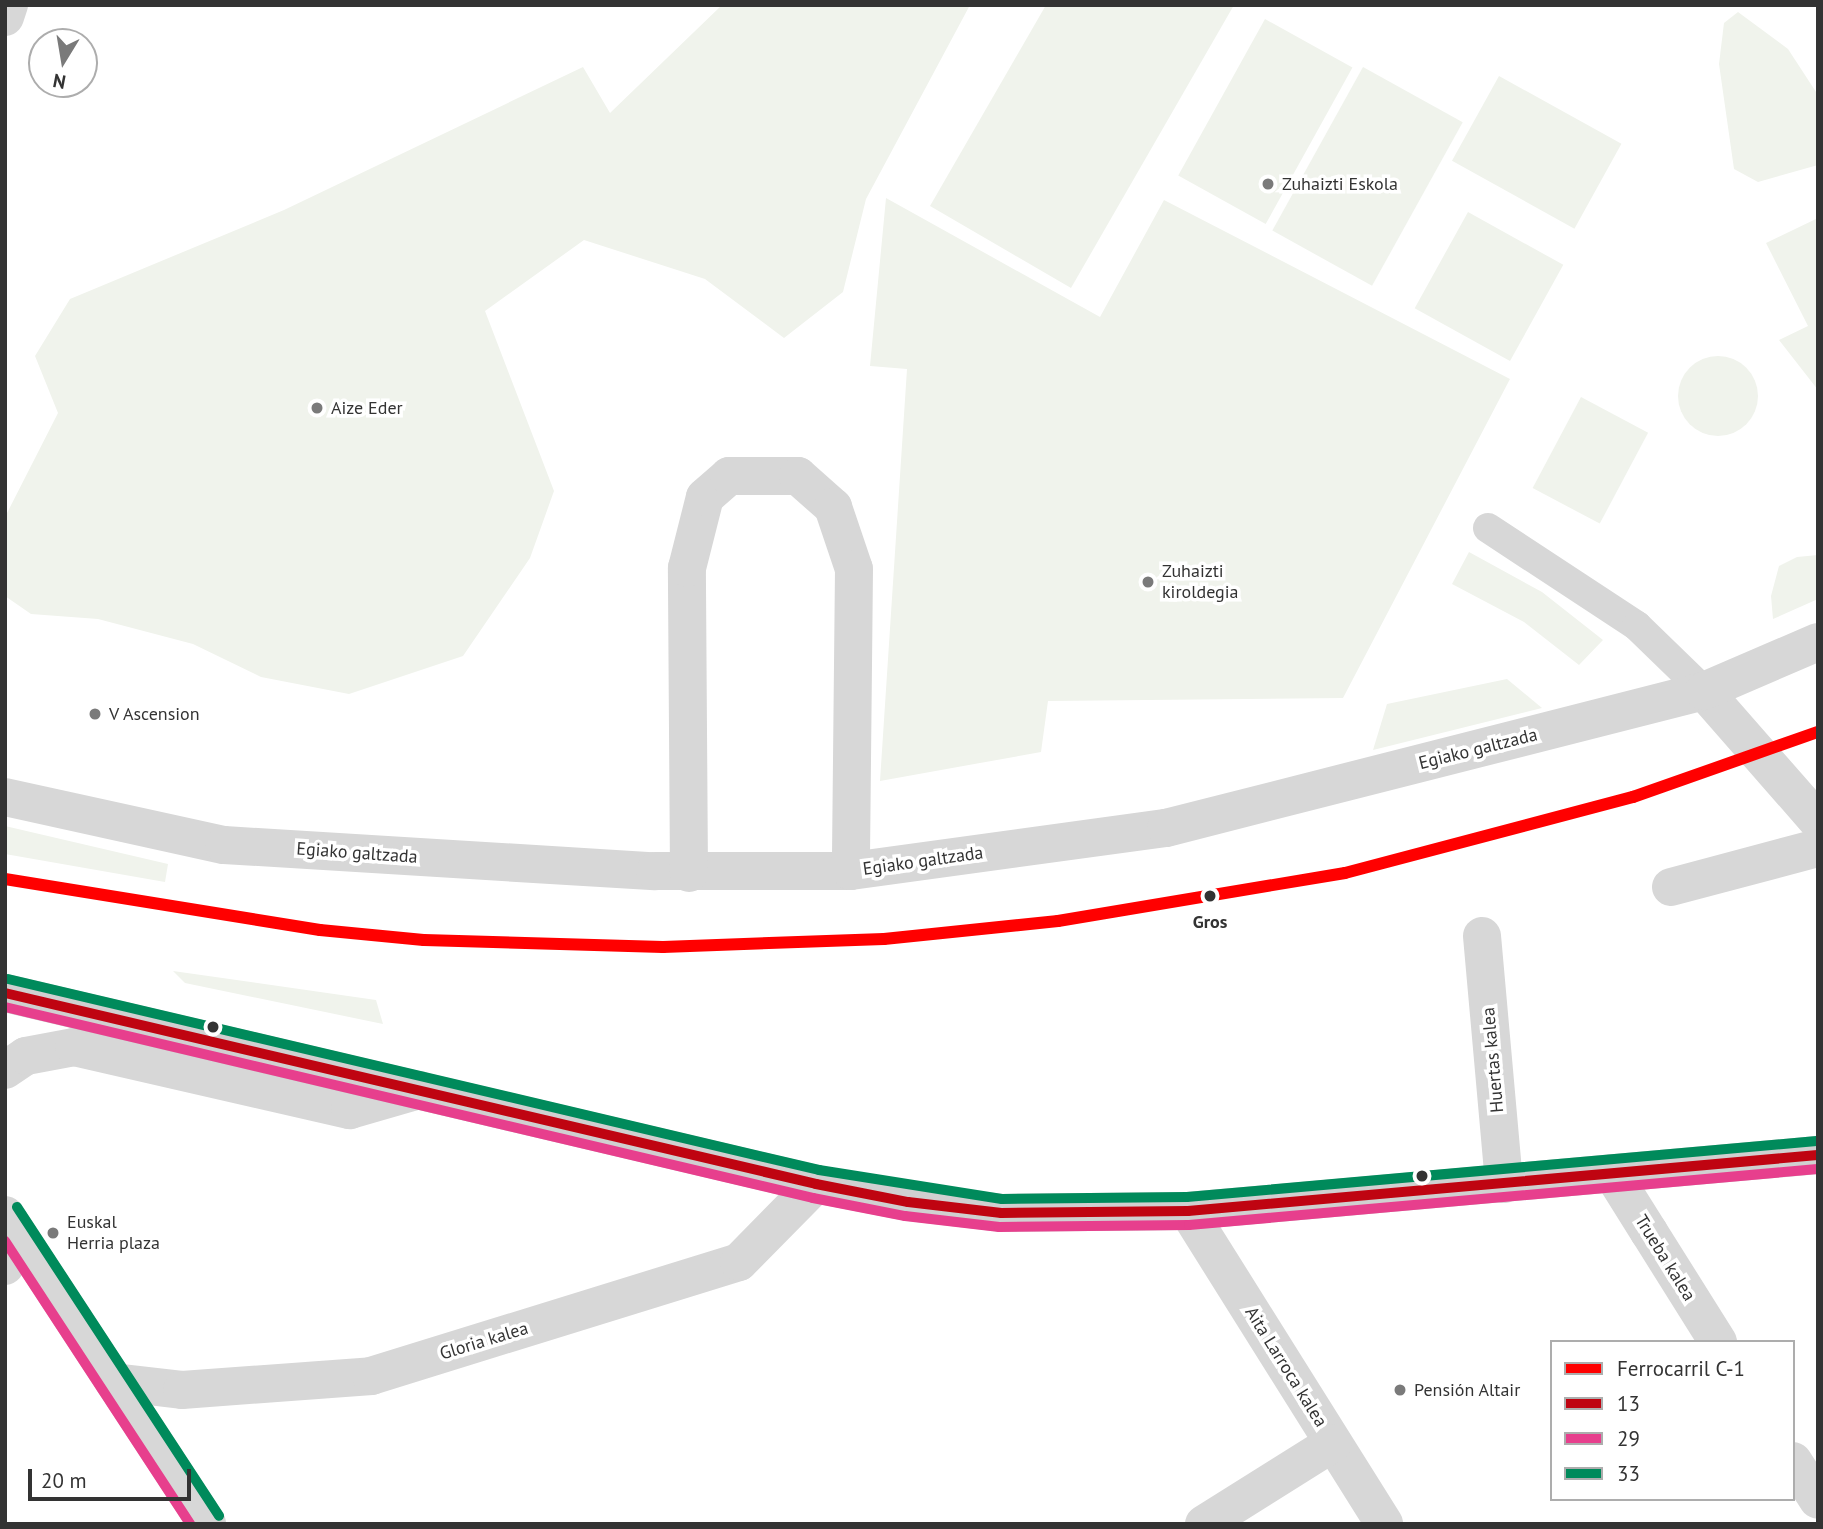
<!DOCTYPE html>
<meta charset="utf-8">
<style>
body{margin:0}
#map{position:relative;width:1823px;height:1529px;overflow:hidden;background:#fff;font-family:"PT Sans",sans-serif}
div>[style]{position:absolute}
.green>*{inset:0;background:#f0f3ec;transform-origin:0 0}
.round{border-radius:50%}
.service>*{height:30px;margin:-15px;padding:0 15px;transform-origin:15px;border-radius:15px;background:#d7d7d7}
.pedestrian>*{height:38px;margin:-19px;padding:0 19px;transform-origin:19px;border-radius:19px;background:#d7d7d7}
.minor>*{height:38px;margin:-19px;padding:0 19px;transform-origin:19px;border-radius:19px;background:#d7d7d7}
.tertiary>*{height:38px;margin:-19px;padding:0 19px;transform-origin:19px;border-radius:19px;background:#d7d7d7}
.secondary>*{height:38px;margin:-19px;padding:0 19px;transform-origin:19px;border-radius:19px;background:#d0d0d0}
.bus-1>*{height:10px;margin:-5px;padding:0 5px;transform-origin:5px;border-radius:5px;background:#bf0411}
.bus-2>*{height:10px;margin:-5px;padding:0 5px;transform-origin:5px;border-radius:5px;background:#e73f8d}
.bus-3>*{height:10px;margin:-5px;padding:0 5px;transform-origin:5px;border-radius:5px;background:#008a5b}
.rail-1>*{height:12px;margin:-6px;padding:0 6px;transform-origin:6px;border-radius:6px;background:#f00}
.dots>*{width:19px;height:19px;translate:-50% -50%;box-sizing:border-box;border:4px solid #fff;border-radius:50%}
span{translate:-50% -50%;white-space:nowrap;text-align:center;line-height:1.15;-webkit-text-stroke:7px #fff;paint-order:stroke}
.poi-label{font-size:18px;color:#333}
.left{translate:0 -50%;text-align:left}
.street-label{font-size:18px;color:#333}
.stop-label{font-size:18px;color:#333;font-weight:700}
.frame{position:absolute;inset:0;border:7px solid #333;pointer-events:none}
.legend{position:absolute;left:1550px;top:1340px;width:245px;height:161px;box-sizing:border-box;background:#fff;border:2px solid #adadad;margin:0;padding:9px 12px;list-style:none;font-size:21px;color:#333}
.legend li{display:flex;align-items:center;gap:14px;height:35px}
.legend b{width:35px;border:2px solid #adadad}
.north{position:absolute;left:28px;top:28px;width:70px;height:70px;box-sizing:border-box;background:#fff;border:2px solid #adadad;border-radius:50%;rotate:191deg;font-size:19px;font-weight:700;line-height:28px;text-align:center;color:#333}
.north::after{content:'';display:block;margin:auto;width:24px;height:32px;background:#7a7a7a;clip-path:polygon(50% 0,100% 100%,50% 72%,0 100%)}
.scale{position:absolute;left:28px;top:1469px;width:163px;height:32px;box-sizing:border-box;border:4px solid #333;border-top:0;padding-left:9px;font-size:21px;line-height:24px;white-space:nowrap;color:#333;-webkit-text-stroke:5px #fff;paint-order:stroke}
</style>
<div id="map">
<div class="green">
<div style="clip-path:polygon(722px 5px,970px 5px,866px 199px,843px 292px,784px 338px,705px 279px,584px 240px,485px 311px,554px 491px,530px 558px,463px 656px,349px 694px,261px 677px,193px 644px,98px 619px,31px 614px,5px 596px,5px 517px,58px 413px,35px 356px,70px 299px,284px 210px,583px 67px,610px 113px)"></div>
<div style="clip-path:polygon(1046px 5px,1234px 5px,1071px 288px,930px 206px)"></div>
<div style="clip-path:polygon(1738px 12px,1788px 49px,1818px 95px,1818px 165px,1758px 182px,1734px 169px,1719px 64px,1724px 23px)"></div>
<div style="left:1265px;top:19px;width:100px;height:179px;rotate:29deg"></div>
<div style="left:1363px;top:67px;width:114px;height:187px;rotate:29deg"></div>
<div style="left:1499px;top:76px;width:140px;height:97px;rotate:29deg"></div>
<div style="clip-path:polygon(886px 198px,1100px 317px,1164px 200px,1510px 379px,1343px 698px,1048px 701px,1041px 752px,880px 781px,907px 369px,870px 366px)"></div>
<div style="left:1468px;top:212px;width:109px;height:110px;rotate:29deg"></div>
<div style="clip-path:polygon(1818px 218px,1818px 390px,1779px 340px,1808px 326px,1766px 243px)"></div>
<div class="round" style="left:1678px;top:356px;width:80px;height:80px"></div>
<div style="left:1581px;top:397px;width:76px;height:103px;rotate:28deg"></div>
<div style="clip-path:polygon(1469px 552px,1542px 592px,1603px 640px,1579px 665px,1524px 622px,1452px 584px)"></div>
<div style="clip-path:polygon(1818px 555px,1818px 599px,1773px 619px,1771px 596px,1779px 566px,1797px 557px)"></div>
<div style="clip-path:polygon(1507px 679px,1542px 708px,1373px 750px,1387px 704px)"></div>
<div style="clip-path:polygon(5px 826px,168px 864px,165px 882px,5px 854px)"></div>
<div style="clip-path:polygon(173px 971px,376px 1000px,383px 1024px,185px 983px)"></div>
</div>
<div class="service">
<div style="left:1488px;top:528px;width:178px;rotate:33.3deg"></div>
<div style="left:1637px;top:626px;width:93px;rotate:44.1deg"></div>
</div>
<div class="pedestrian">
<div style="left:1704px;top:691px;width:173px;rotate:48.8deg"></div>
<div style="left:1671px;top:887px;width:152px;rotate:-14.9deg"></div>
<div style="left:1482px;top:936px;width:249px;rotate:84.9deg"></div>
<div style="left:1612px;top:1173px;width:70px;rotate:57.9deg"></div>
<div style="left:114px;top:1382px;width:68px;rotate:6.7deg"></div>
<div style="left:182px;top:1390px;width:190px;rotate:-4.2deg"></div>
<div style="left:371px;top:1376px;width:385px;rotate:-17.2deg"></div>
<div style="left:739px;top:1262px;width:110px;rotate:-45.4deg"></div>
</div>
<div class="minor">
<div style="left:5px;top:17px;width:13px;rotate:-72deg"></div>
<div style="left:5px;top:797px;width:224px;rotate:12.4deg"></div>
<div style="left:224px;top:845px;width:432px;rotate:3.5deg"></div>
<div style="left:655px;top:871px;width:196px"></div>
<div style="left:851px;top:871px;width:318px;rotate:-7.8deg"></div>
<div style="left:1166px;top:828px;width:555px;rotate:-14.29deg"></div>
<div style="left:1704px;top:691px;width:124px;rotate:-23.3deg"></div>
<div style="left:689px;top:873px;width:305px;rotate:-90.4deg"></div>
<div style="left:687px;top:568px;width:73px;rotate:-75.8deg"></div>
<div style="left:705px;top:497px;width:32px;rotate:-41deg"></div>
<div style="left:729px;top:476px;width:69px"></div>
<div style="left:798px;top:476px;width:47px;rotate:41.5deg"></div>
<div style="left:833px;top:507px;width:65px;rotate:71.3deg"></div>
<div style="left:854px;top:569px;width:302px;rotate:90.6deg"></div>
<div style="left:1188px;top:1211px;width:369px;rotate:57.9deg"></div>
<div style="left:1649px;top:1232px;width:130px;rotate:57.9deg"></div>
<div style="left:5px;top:1266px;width:44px;rotate:-83.5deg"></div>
<div style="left:1793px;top:1461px;width:46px;rotate:57.3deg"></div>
<div style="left:1204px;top:1524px;width:152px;rotate:-32.1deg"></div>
</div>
<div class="tertiary">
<div style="left:5px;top:1070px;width:25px;rotate:-34deg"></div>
<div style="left:26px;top:1056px;width:49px;rotate:-10.6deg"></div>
<div style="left:74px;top:1047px;width:283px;rotate:12.9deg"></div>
<div style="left:350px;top:1110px;width:72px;rotate:-16.2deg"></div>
<div style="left:5px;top:1215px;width:369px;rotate:56.8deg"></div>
</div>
<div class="secondary">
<div style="left:5px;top:993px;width:833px;rotate:13.25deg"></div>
<div style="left:816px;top:1184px;width:94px;rotate:11.1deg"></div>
<div style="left:908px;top:1202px;width:94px;rotate:6.7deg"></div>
<div style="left:1001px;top:1213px;width:187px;rotate:-0.6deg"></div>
<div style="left:1188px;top:1211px;width:632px;rotate:-5.08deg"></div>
</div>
<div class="bus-1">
<div style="left:5px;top:993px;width:833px;rotate:13.25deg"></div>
<div style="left:816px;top:1184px;width:94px;rotate:11.1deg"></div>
<div style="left:908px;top:1202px;width:94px;rotate:6.7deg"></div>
<div style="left:1001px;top:1213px;width:187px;rotate:-0.6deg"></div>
<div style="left:1188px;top:1211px;width:632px;rotate:-5.08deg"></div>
</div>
<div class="bus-2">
<div style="left:5px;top:1007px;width:830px;rotate:13.3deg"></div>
<div style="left:813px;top:1198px;width:94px;rotate:11.1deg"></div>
<div style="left:905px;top:1216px;width:95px;rotate:6.7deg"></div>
<div style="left:999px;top:1227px;width:190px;rotate:-0.6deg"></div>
<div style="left:1189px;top:1225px;width:631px;rotate:-5.09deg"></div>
<div style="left:5px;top:1241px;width:338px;rotate:56.8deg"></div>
</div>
<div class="bus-3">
<div style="left:8px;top:979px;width:833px;rotate:13.25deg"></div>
<div style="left:819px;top:1170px;width:185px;rotate:9deg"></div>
<div style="left:1002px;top:1199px;width:185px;rotate:-0.6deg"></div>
<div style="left:1187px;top:1197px;width:632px;rotate:-5.08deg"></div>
<div style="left:17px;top:1207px;width:369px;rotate:56.8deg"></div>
</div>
<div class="rail-1">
<div style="left:5px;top:879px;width:319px;rotate:9.2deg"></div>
<div style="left:320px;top:930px;width:104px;rotate:5.5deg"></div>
<div style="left:424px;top:940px;width:239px;rotate:1.7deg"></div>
<div style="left:663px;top:947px;width:221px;rotate:-2.1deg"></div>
<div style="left:884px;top:939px;width:175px;rotate:-5.9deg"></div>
<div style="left:1058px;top:921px;width:291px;rotate:-9.5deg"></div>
<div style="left:1345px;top:873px;width:298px;rotate:-14.8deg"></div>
<div style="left:1633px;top:797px;width:196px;rotate:-19.4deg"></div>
</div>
<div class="dots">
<div style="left:1268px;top:184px;background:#7a7a7a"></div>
<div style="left:317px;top:408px;background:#7a7a7a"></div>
<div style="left:1148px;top:582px;background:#7a7a7a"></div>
<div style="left:95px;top:714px;background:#7a7a7a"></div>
<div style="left:1210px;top:896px;background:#333"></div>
<div style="left:213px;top:1027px;background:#333"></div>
<div style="left:1422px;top:1176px;background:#333"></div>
<div style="left:53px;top:1233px;background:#7a7a7a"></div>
<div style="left:1400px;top:1390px;background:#7a7a7a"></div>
</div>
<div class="poi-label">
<span class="left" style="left:1282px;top:184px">Zuhaizti Eskola</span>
<span class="left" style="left:331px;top:408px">Aize Eder</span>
<span class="left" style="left:1162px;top:582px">Zuhaizti<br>kiroldegia</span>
<span class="left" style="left:109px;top:714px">V Ascension</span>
<span class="left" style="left:67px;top:1233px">Euskal<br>Herria plaza</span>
<span class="left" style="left:1414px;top:1390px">Pensión Altair</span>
</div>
<div class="street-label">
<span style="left:1478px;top:749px;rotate:-14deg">Egiako galtzada</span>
<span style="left:357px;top:853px;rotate:4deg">Egiako galtzada</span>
<span style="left:923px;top:861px;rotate:-8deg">Egiako galtzada</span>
<span style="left:1493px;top:1060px;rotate:-95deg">Huertas kalea</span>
<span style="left:1665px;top:1258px;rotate:58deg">Trueba kalea</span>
<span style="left:484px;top:1341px;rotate:-17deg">Gloria kalea</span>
<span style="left:1286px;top:1367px;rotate:58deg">Aita Larroca kalea</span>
</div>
<div class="stop-label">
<span style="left:1210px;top:922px">Gros</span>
</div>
<div class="frame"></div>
<ul class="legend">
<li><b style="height:9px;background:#f00"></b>Ferrocarril C-1</li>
<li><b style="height:9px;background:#bf0411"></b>13</li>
<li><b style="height:9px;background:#e73f8d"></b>29</li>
<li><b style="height:9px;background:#008a5b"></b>33</li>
</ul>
<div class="north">N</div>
<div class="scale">20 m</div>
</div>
